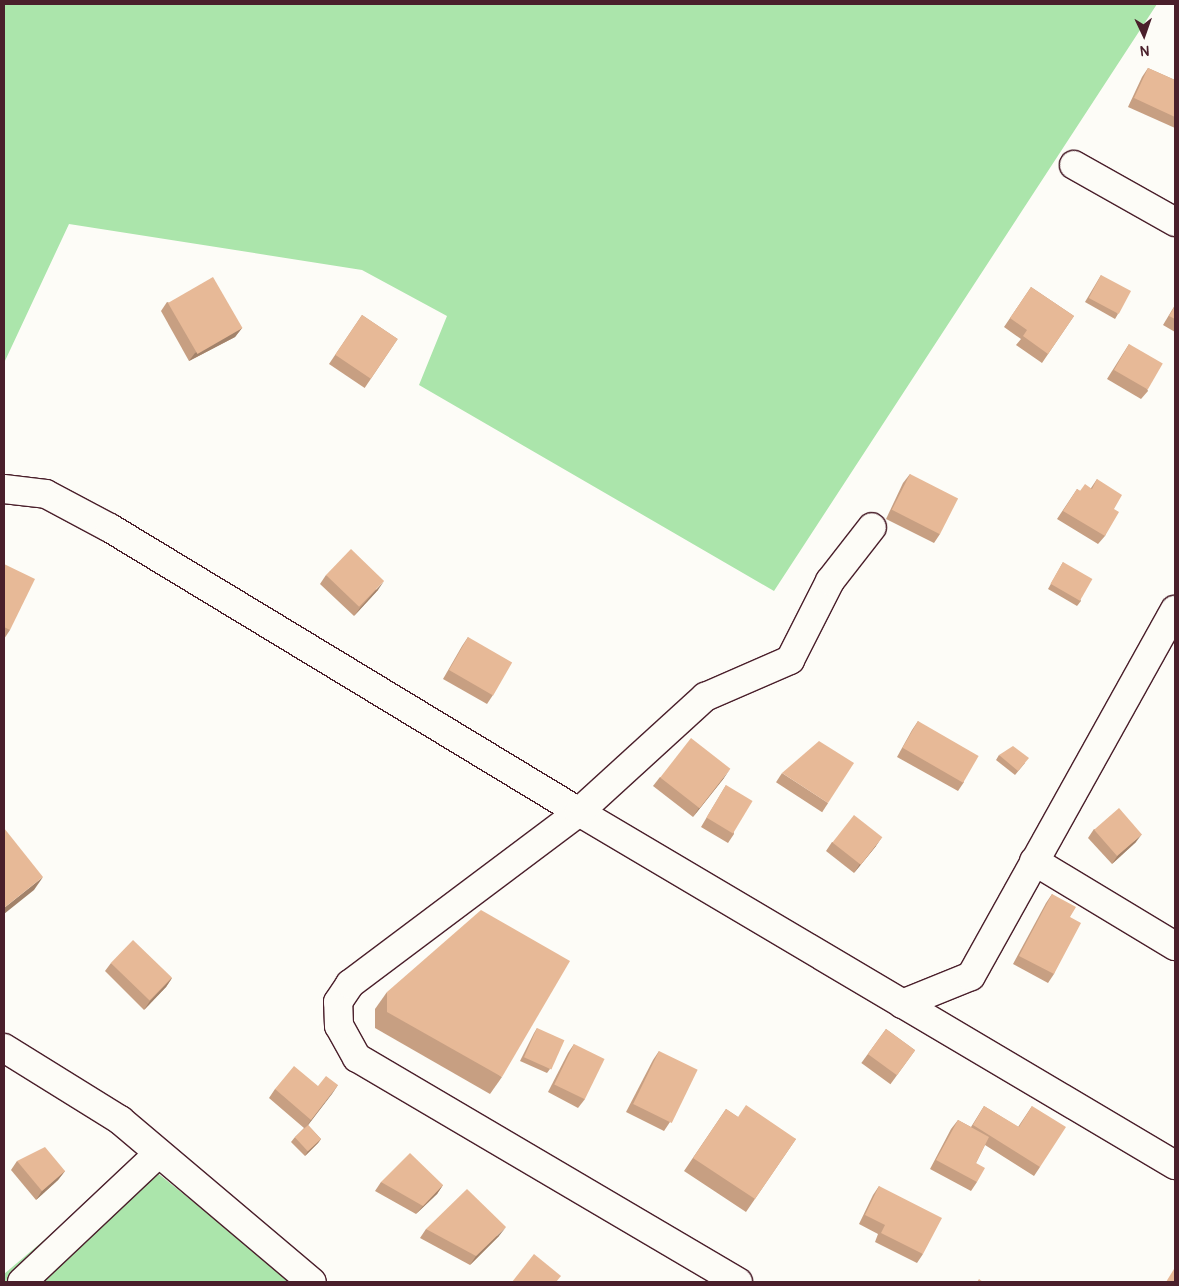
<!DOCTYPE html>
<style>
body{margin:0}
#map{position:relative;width:1179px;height:1286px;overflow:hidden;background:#fdfcf7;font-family:Pangolin,sans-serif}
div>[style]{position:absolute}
.green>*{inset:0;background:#abe5ab}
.roads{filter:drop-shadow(1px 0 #4a1f2b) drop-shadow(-1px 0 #4a1f2b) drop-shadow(0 1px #4a1f2b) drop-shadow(0 -1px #4a1f2b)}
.street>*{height:28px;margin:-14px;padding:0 14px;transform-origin:14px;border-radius:14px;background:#fdfcf7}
.wall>*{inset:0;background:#c79f82;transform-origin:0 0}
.shaded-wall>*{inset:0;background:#a2826a}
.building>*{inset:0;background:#e7b997;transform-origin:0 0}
span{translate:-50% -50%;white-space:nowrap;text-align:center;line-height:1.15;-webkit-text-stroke:4px #fdfcf7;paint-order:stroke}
.frame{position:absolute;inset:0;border:5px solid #4a1f2b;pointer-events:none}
.north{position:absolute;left:1119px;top:10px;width:50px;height:50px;-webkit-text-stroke:4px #fdfcf7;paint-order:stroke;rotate:177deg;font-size:14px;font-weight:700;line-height:20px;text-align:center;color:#4a1f2b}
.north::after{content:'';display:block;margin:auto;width:18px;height:22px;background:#4a1f2b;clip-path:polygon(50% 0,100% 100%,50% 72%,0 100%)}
</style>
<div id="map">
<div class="green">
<div style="clip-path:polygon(4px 4px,1157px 4px,774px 591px,419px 385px,447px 316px,362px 270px,69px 224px,4px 363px)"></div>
<div style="clip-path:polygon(140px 1159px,293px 1282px,4px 1282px,4px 1274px)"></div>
</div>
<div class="roads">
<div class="street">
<div style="left:1074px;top:165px;width:116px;rotate:29.4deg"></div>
<div style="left:4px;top:489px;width:42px;rotate:6.8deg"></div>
<div style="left:46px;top:494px;width:72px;rotate:28deg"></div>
<div style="left:110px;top:528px;width:548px;rotate:31.2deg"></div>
<div style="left:579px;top:812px;width:693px;rotate:30.64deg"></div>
<div style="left:1034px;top:861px;width:165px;rotate:31.1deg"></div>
<div style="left:902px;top:1004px;width:74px;rotate:-22.1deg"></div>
<div style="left:971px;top:976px;width:419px;rotate:-60.9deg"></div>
<div style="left:4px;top:1048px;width:137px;rotate:31.8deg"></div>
<div style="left:120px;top:1120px;width:251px;rotate:40.2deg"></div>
<div style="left:22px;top:1282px;width:185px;rotate:-43.3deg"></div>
<div style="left:738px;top:1282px;width:442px;rotate:-149.5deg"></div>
<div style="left:357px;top:1058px;width:37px;rotate:-119deg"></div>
<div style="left:339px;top:1026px;width:24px;rotate:-92deg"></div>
<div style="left:338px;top:1002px;width:22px;rotate:-56deg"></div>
<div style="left:350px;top:984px;width:286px;rotate:-36.9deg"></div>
<div style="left:579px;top:812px;width:171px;rotate:-42.4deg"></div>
<div style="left:705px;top:697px;width:93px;rotate:-23.5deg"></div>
<div style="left:790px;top:660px;width:89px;rotate:-63.1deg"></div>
<div style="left:830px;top:581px;width:68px;rotate:-52.1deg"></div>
</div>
</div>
<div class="wall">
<div style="clip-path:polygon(1148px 68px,1175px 80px,1175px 128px,1128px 107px,1142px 77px)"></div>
<div style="clip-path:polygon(1101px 275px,1118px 314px,1115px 319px,1085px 302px)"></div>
<div style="clip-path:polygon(1031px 287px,1074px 316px,1042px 363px,1016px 345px,1021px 339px,1004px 327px)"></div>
<div style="clip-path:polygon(167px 302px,242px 328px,235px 337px,189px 361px,161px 311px)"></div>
<div style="clip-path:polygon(1175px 305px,1175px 332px,1163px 325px)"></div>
<div style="left:362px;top:315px;width:43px;height:59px;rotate:34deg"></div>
<div style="clip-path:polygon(1129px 344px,1148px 391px,1141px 399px,1107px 379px)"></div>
<div style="clip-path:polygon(910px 474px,940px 534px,934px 543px,886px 519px,903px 483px)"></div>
<div style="clip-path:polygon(1097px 479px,1114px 509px,1105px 536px,1098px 544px,1057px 519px,1077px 489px,1080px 491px,1091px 488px)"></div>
<div style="clip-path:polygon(1063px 562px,1081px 601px,1077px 606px,1048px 589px)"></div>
<div style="clip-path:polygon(4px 564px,10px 630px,4px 639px)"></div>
<div style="clip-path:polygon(326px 575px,378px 590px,354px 616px,320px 584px)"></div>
<div style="clip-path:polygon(468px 637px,493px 695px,487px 704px,443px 679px,462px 646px)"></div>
<div style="clip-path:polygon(918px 721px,964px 782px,958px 791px,897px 757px,912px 730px)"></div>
<div style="clip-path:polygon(999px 755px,1025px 763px,1015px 775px,996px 760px)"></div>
<div style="left:782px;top:773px;width:55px;height:11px;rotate:33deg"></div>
<div style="clip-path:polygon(660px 777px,724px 778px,693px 817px,653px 786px)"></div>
<div style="clip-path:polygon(726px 785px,734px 834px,728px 843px,701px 827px)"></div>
<div style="clip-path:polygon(1094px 829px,1136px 842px,1112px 864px,1088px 838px)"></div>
<div style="clip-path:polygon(832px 842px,876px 846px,854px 873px,826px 851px)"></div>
<div style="clip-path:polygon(1052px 894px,1070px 917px,1054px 974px,1048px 983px,1013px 964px,1046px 903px)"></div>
<div style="clip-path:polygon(111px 963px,172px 978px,166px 987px,144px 1010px,105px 971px)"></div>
<div style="clip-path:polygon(387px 992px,502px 1077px,490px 1094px,375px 1028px,375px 1009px)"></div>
<div style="clip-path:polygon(537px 1028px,550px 1069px,547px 1073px,520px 1061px,534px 1033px)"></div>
<div style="left:886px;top:1029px;width:36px;height:42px;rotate:36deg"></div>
<div style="clip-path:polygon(574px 1044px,585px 1099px,578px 1108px,548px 1092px,568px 1053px)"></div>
<div style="clip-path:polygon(659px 1051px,670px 1122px,664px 1131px,626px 1112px,653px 1060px)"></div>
<div style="clip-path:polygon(338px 1085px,308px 1125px,321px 1139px,318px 1143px,305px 1156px,291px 1142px,295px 1137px,304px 1128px,269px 1098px,275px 1089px)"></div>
<div style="clip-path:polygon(984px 1106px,1018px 1127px,1032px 1106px,1040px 1167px,1034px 1176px,985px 1145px,976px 1163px,977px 1182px,971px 1191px,930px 1169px,951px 1129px,958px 1120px,971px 1127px)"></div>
<div style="clip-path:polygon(726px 1109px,738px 1117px,796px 1139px,746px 1212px,684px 1171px)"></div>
<div style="clip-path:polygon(17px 1161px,65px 1171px,58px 1180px,36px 1200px,11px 1170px)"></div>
<div style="clip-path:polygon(381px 1182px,443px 1185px,437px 1194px,416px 1214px,375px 1191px)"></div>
<div style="clip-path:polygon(879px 1186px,923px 1254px,917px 1263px,875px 1242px,878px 1234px,859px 1224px,873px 1195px)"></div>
<div style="clip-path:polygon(426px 1229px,499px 1236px,470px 1265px,420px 1238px)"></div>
</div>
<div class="shaded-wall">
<div style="clip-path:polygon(242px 328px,235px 337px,189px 361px,195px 353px)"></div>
<div style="clip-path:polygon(384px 581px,378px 590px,354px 616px,360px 608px)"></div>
<div style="clip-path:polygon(730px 769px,724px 778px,693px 817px,699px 808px)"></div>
<div style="clip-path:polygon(1142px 834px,1136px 842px,1112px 864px,1118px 855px)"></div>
<div style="clip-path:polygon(882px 837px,876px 846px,854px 873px,860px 864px)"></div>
<div style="clip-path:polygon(43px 877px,34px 890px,4px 914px,4px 908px)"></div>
<div style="clip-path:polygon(172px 978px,166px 987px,144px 1010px,150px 1001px)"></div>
<div style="clip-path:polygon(338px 1085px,332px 1094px,305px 1129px,311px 1120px)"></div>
<div style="clip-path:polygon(321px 1139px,318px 1143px,305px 1156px,308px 1151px)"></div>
<div style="clip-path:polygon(65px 1171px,58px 1180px,36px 1200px,42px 1191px)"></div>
<div style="clip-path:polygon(443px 1185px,437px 1194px,416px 1214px,423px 1206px)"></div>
<div style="clip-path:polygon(506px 1227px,499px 1236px,470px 1265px,476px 1256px)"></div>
</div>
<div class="building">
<div style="clip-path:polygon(1148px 68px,1175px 80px,1175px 117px,1134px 98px)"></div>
<div style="left:1101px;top:275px;width:34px;height:26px;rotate:28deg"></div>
<div style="left:213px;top:277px;width:59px;height:52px;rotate:60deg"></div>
<div style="clip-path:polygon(1031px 287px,1074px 316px,1048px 354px,1023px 336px,1027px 330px,1010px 318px)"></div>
<div style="clip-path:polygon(1175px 306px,1175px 319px,1169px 316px)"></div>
<div style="left:362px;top:315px;width:43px;height:48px;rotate:34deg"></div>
<div style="left:1129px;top:344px;width:39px;height:30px;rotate:30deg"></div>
<div style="left:910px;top:474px;width:54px;height:40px;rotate:27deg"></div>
<div style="clip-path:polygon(1097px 479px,1122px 495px,1114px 509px,1119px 512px,1105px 536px,1063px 511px,1077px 489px,1080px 491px,1085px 484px,1092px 489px)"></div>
<div style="left:351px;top:549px;width:46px;height:36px;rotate:44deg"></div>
<div style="left:1063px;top:562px;width:34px;height:25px;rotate:30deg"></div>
<div style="clip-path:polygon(4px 564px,35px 579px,10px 630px,4px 627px)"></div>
<div style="left:468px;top:637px;width:51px;height:38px;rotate:30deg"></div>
<div style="left:918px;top:721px;width:70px;height:31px;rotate:30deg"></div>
<div style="left:691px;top:738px;width:50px;height:50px;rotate:38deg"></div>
<div style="clip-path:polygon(819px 741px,854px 763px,828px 803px,782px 773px)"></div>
<div style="clip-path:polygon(1013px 746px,1029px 758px,1018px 771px,999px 755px)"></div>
<div style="left:726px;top:785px;width:31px;height:38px;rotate:31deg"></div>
<div style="left:1119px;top:808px;width:35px;height:33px;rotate:49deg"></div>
<div style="left:854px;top:815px;width:36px;height:35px;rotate:38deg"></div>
<div style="clip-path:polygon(4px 828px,43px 877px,4px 908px)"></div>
<div style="clip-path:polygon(1052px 894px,1076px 907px,1070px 917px,1081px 923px,1054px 974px,1019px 956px)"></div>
<div style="clip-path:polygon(481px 910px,570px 961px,502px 1077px,387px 1012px,387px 992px)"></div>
<div style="left:133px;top:940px;width:54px;height:32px;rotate:44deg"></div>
<div style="left:537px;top:1028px;width:30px;height:32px;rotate:24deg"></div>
<div style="left:886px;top:1029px;width:36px;height:31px;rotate:36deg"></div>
<div style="left:574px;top:1044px;width:34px;height:45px;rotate:26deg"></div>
<div style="left:659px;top:1051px;width:43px;height:59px;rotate:26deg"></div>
<div style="clip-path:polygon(294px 1066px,318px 1086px,326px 1076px,338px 1085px,311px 1120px,275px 1089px)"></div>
<div style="clip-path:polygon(746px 1105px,796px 1139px,755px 1199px,693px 1158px,726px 1109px,738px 1117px)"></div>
<div style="clip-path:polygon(984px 1106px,1019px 1127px,1032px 1106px,1066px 1127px,1040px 1167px,973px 1125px)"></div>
<div style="clip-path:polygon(958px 1120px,989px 1137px,976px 1163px,985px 1168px,977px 1182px,936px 1160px)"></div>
<div style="left:308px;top:1125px;width:19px;height:18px;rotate:47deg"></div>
<div style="clip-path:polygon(45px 1147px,65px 1171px,42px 1191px,17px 1161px)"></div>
<div style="clip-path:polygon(410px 1153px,443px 1185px,423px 1206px,381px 1182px)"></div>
<div style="clip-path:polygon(879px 1186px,942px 1218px,923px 1254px,881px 1233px,885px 1225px,865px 1215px)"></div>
<div style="clip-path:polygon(467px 1189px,506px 1227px,476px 1256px,426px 1229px)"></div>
<div style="clip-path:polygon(534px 1254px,561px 1276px,556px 1282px,512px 1282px)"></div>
<div style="clip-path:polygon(1174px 1269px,1175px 1270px,1175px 1282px,1166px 1282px)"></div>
<div style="clip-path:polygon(979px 1279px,983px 1282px,977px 1282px)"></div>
</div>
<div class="frame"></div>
<div class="north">N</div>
</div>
